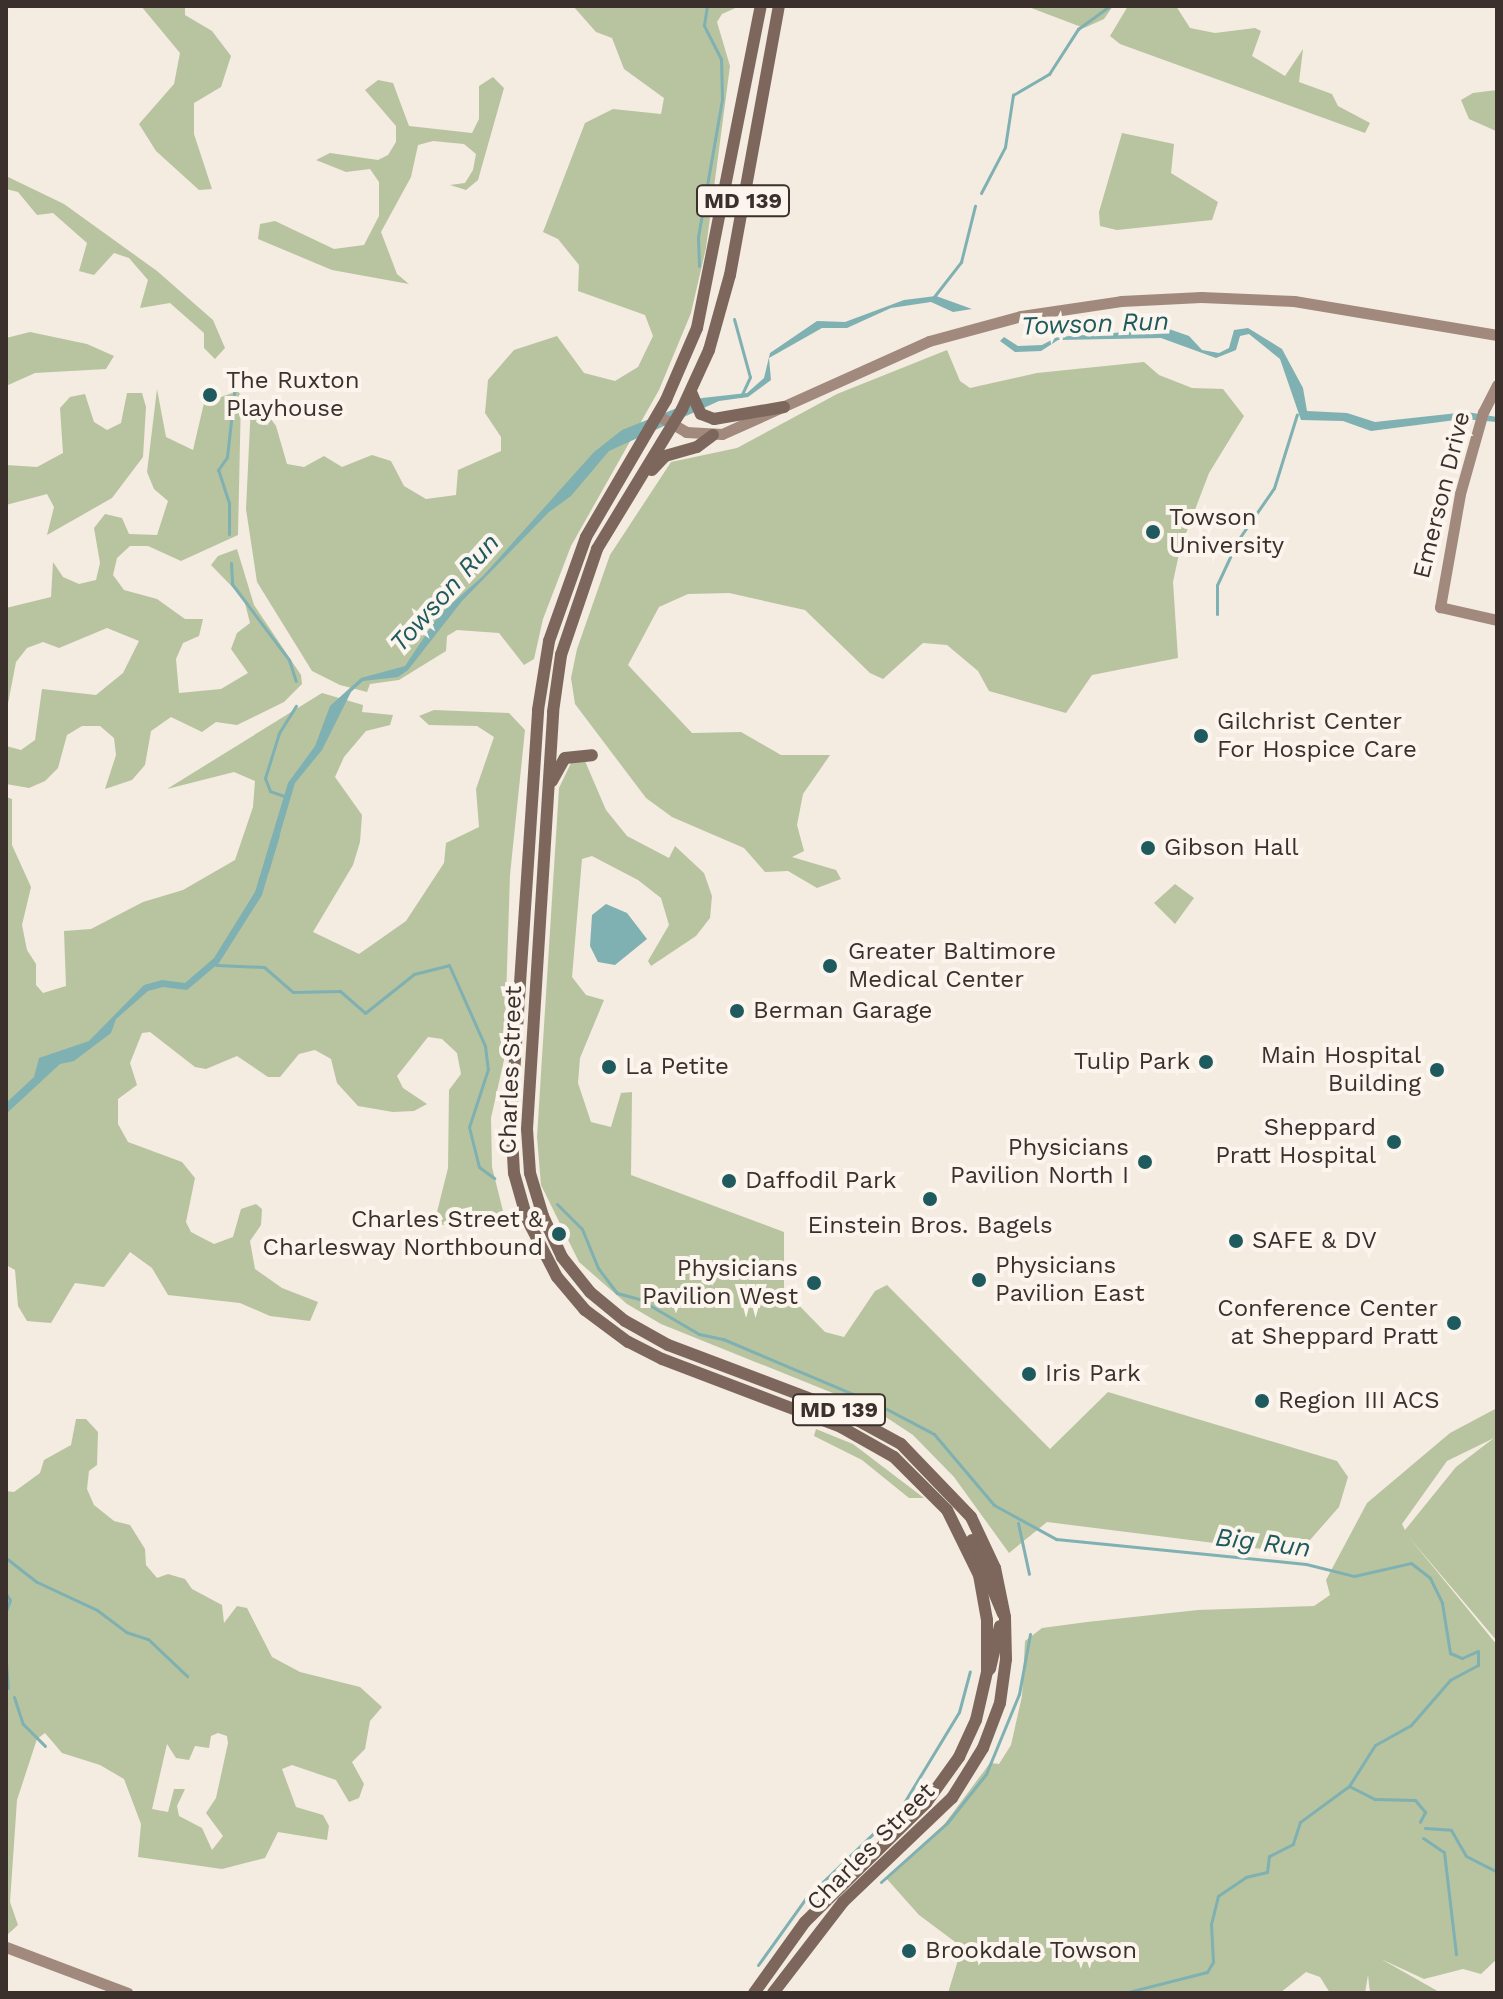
<!DOCTYPE html>
<style>
body{margin:0}
#map{position:relative;width:1503px;height:1999px;overflow:hidden;background:#f4ebe1;font-family:"Work Sans",sans-serif}
div>[style]{position:absolute}
.green>*{inset:0;background:#b8c4a0}
.water>*{inset:0;background:#7fb0b2}
.stream>*{height:3px;margin:-1.5px;padding:0 1.5px;transform-origin:1.5px;border-radius:1.5px;background:#7fb0b2}
.secondary>*{height:11px;margin:-5.5px;padding:0 5.5px;transform-origin:5.5px;border-radius:5.5px;background:#a18a7d}
.primary>*{height:12px;margin:-6px;padding:0 6px;transform-origin:6px;border-radius:6px;background:#7d675c}
.dots>*{width:22px;height:22px;translate:-50% -50%;box-sizing:border-box;border:4px solid #fbf5ee;border-radius:50%}
span{translate:-50% -50%;white-space:nowrap;text-align:center;line-height:1.15;-webkit-text-stroke:8px #fbf5ee;paint-order:stroke}
.shield-label span{padding:2px 6px;background:#fbf5ee;border:2px solid;border-radius:6px;-webkit-text-stroke-width:0}
.shield-label{font-size:22px;color:#3b302b;font-weight:700}
.poi-label{font-size:24px;color:#3b302b}
.left{translate:0 -50%;text-align:left}
.right{translate:-100% -50%;text-align:right}
.street-label{font-size:24px;color:#3b302b}
.water-label{font-size:26px;color:#1f5a5e;font-style:italic}
.frame{position:absolute;inset:0;border:8px solid #3b302b;pointer-events:none}
</style>
<div id="map">
<div class="green">
<div style="clip-path:polygon(141px 6px,185px 6px,185px 15px,212px 31px,231px 56px,221px 87px,194px 103px,194px 134px,212px 189px,199px 190px,156px 151px,139px 124px,174px 84px,180px 53px)"></div>
<div style="clip-path:polygon(573px 6px,740px 6px,722px 14px,717px 22px,730px 66px,706px 248px,691px 313px,659px 390px,571px 546px,543px 619px,534px 659px,524px 665px,499px 633px,457px 630px,447px 636px,446px 651px,399px 680px,370px 684px,367px 692px,340px 685px,312px 671px,257px 582px,246px 509px,251px 404px,260px 404px,276px 426px,287px 464px,304px 467px,324px 456px,342px 467px,372px 455px,391px 461px,404px 486px,426px 499px,456px 495px,458px 470px,501px 451px,501px 437px,485px 413px,488px 380px,514px 350px,557px 336px,584px 373px,615px 381px,638px 367px,653px 336px,645px 315px,578px 291px,579px 265px,558px 239px,543px 232px,585px 123px,613px 109px,661px 114px,664px 98px,624px 69px,612px 38px,596px 32px)"></div>
<div style="clip-path:polygon(1026px 6px,1113px 6px,1104px 19px,1084px 28px)"></div>
<div style="clip-path:polygon(1128px 6px,1176px 6px,1190px 28px,1215px 33px,1255px 28px,1261px 31px,1252px 56px,1285px 76px,1303px 49px,1299px 82px,1332px 94px,1338px 106px,1370px 123px,1365px 133px,1120px 44px,1110px 36px)"></div>
<div style="clip-path:polygon(493px 77px,504px 88px,478px 180px,466px 190px,450px 185px,465px 183px,473px 170px,476px 154px,464px 144px,433px 141px,418px 145px,411px 177px,381px 232px,397px 274px,409px 284px,332px 270px,258px 239px,260px 224px,275px 221px,334px 249px,364px 245px,379px 216px,379px 182px,370px 169px,346px 172px,316px 160px,330px 153px,378px 160px,388px 155px,396px 142px,396px 126px,365px 90px,378px 80px,393px 83px,409px 126px,472px 133px,479px 119px,479px 86px)"></div>
<div style="clip-path:polygon(1497px 90px,1497px 128px,1496px 131px,1469px 119px,1461px 100px,1473px 93px)"></div>
<div style="clip-path:polygon(1122px 133px,1174px 144px,1171px 173px,1218px 202px,1212px 220px,1117px 230px,1100px 226px,1099px 212px)"></div>
<div style="clip-path:polygon(6px 176px,64px 204px,157px 271px,213px 320px,225px 348px,215px 359px,204px 348px,204px 333px,170px 303px,140px 308px,148px 280px,129px 258px,114px 253px,94px 275px,79px 271px,87px 243px,53px 213px,37px 215px,18px 192px,6px 189px)"></div>
<div style="clip-path:polygon(30px 332px,87px 344px,114px 356px,106px 369px,35px 373px,6px 386px,6px 338px)"></div>
<div style="clip-path:polygon(947px 350px,960px 381px,970px 388px,1037px 373px,1144px 362px,1159px 375px,1192px 388px,1223px 389px,1244px 416px,1209px 473px,1180px 549px,1173px 582px,1178px 658px,1092px 675px,1066px 713px,989px 691px,978px 671px,947px 645px,923px 643px,883px 679px,870px 673px,805px 610px,729px 593px,688px 594px,659px 607px,628px 665px,692px 733px,741px 732px,781px 755px,830px 755px,803px 794px,797px 825px,804px 851px,792px 857px,836px 870px,841px 879px,817px 888px,788px 871px,765px 872px,744px 848px,672px 817px,646px 798px,575px 704px,571px 678px,577px 649px,610px 555px,671px 462px,737px 448px,837px 394px)"></div>
<div style="clip-path:polygon(157px 389px,166px 437px,193px 450px,204px 403px,238px 391px,241px 396px,238px 535px,181px 561px,148px 546px,130px 546px,117px 558px,113px 575px,124px 590px,157px 599px,185px 619px,203px 619px,199px 636px,183px 643px,176px 659px,179px 693px,221px 689px,248px 673px,231px 649px,237px 633px,250px 623px,244px 599px,211px 565px,218px 556px,237px 549px,254px 605px,301px 675px,302px 684px,284px 702px,237px 725px,216px 722px,202px 732px,171px 717px,151px 731px,145px 765px,132px 780px,105px 789px,116px 755px,114px 738px,100px 726px,82px 726px,67px 735px,58px 768px,45px 781px,29px 788px,6px 784px,6px 746px,21px 750px,35px 740px,42px 689px,96px 695px,123px 673px,139px 641px,107px 628px,59px 648px,43px 642px,27px 648px,16px 662px,6px 714px,6px 608px,51px 597px,53px 562px,63px 577px,79px 584px,96px 580px,100px 563px,94px 528px,105px 514px,122px 518px,129px 534px,157px 535px,168px 501px,154px 489px,147px 472px)"></div>
<div style="clip-path:polygon(127px 393px,142px 393px,146px 407px,143px 457px,112px 498px,47px 535px,54px 507px,47px 494px,6px 505px,6px 465px,37px 467px,63px 453px,60px 408px,70px 397px,85px 394px,94px 422px,107px 430px,121px 423px)"></div>
<div style="clip-path:polygon(322px 693px,363px 705px,362px 712px,393px 715px,390px 725px,366px 731px,344px 757px,335px 777px,362px 815px,360px 842px,353px 865px,313px 932px,359px 954px,406px 921px,444px 863px,446px 843px,479px 827px,476px 789px,494px 737px,477px 726px,429px 725px,419px 716px,434px 710px,509px 713px,525px 730px,510px 875px,504px 1060px,491px 1118px,492px 1167px,505px 1219px,500px 1229px,434px 1224px,448px 1168px,449px 1090px,461px 1074px,457px 1053px,442px 1039px,428px 1037px,397px 1076px,403px 1088px,427px 1104px,414px 1111px,393px 1112px,358px 1106px,337px 1083px,331px 1059px,315px 1050px,299px 1054px,280px 1077px,268px 1077px,237px 1056px,206px 1069px,195px 1067px,150px 1032px,142px 1033px,130px 1063px,137px 1085px,118px 1099px,118px 1124px,128px 1142px,182px 1162px,195px 1178px,186px 1222px,191px 1232px,214px 1244px,233px 1237px,241px 1209px,256px 1204px,262px 1209px,261px 1225px,250px 1241px,255px 1269px,282px 1288px,318px 1302px,310px 1321px,270px 1316px,240px 1303px,168px 1295px,152px 1268px,130px 1252px,104px 1287px,75px 1283px,51px 1323px,27px 1321px,18px 1306px,15px 1270px,6px 1265px,6px 797px,12px 799px,12px 845px,31px 887px,22px 925px,27px 950px,36px 964px,36px 985px,43px 993px,66px 986px,64px 931px,91px 929px,143px 902px,183px 890px,235px 860px,253px 807px,255px 781px,234px 772px,167px 789px)"></div>
<div style="clip-path:polygon(572px 761px,585px 761px,606px 810px,627px 836px,669px 858px,675px 846px,704px 873px,712px 896px,710px 918px,696px 936px,651px 966px,648px 961px,669px 925px,661px 898px,638px 880px,592px 856px,582px 859px,572px 977px,586px 995px,604px 1000px,580px 1058px,578px 1083px,591px 1122px,611px 1127px,621px 1093px,632px 1092px,631px 1175px,784px 1232px,784px 1290px,825px 1332px,844px 1337px,875px 1291px,887px 1285px,1050px 1449px,1108px 1392px,1337px 1461px,1348px 1477px,1339px 1507px,1310px 1540px,1278px 1551px,1047px 1522px,1009px 1553px,954px 1477px,913px 1435px,875px 1410px,661px 1324px,627px 1304px,579px 1262px,541px 1185px,537px 1137px,559px 788px)"></div>
<div style="clip-path:polygon(1175px 884px,1194px 898px,1175px 924px,1154px 903px)"></div>
<div style="clip-path:polygon(evenodd,1497px 1408px,1497px 1641px,1408px 1536px,1497px 1645px,1497px 1959px,1481px 1974px,1463px 1969px,1424px 1979px,1381px 1959px,1441px 1993px,1370px 1993px,1368px 1975px,1365px 1993px,1330px 1993px,1320px 1977px,1306px 1972px,1280px 1993px,948px 1993px,962px 1947px,919px 1915px,886px 1878px,943px 1826px,990px 1763px,999px 1764px,1011px 1745px,1022px 1696px,1025px 1641px,1042px 1628px,1087px 1622px,1198px 1610px,1314px 1606px,1330px 1595px,1326px 1580px,1367px 1503px,1450px 1433px,1497px 1408px,1494px 1438px,1456px 1467px,1405px 1530px,1402px 1524px,1447px 1461px,1494px 1438px)"></div>
<div style="clip-path:polygon(evenodd,76px 1419px,86px 1419px,98px 1432px,97px 1465px,89px 1471px,87px 1489px,94px 1505px,114px 1521px,130px 1525px,145px 1549px,146px 1565px,157px 1578px,168px 1574px,185px 1579px,192px 1589px,222px 1605px,224px 1623px,237px 1606px,247px 1608px,272px 1657px,300px 1672px,360px 1687px,382px 1707px,370px 1721px,365px 1749px,352px 1762px,364px 1784px,359px 1798px,349px 1802px,336px 1780px,292px 1765px,282px 1769px,296px 1807px,323px 1815px,329px 1826px,327px 1840px,278px 1832px,265px 1858px,222px 1869px,138px 1857px,141px 1824px,124px 1779px,100px 1765px,62px 1753px,45px 1733px,37px 1739px,17px 1800px,10px 1902px,18px 1925px,7px 1935px,6px 1491px,14px 1492px,40px 1473px,44px 1460px,71px 1445px,76px 1419px,218px 1733px,227px 1736px,228px 1743px,216px 1798px,206px 1813px,223px 1836px,212px 1850px,202px 1828px,179px 1816px,177px 1806px,185px 1789px,174px 1789px,168px 1812px,152px 1809px,167px 1744px,176px 1758px,189px 1760px,195px 1746px,209px 1748px,211px 1736px,218px 1733px)"></div>
<div style="clip-path:polygon(816px 1429px,853px 1444px,924px 1498px,909px 1498px,862px 1460px,814px 1436px)"></div>
</div>
<div class="water">
<div style="clip-path:polygon(936px 296px,972px 309px,953px 312px,931px 302px,891px 308px,847px 328px,822px 328px,769px 358px,771px 380px,748px 397px,719px 401px,609px 451px,571px 496px,549px 512px,462px 601px,408px 670px,398px 677px,363px 681px,351px 692px,322px 750px,295px 783px,262px 895px,219px 963px,187px 990px,163px 987px,148px 991px,116px 1019px,111px 1033px,74px 1061px,60px 1064px,6px 1114px,6px 1103px,34px 1077px,39px 1058px,89px 1041px,144px 985px,162px 980px,185px 983px,214px 958px,255px 892px,288px 783px,315px 746px,330px 706px,361px 678px,405px 666px,439px 615px,483px 576px,594px 452px,622px 430px,702px 398px,747px 393px,764px 378px,770px 353px,817px 321px,845px 322px,904px 300px)"></div>
<div style="clip-path:polygon(1248px 328px,1282px 349px,1303px 388px,1307px 411px,1347px 413px,1375px 422px,1467px 412px,1497px 417px,1497px 422px,1463px 419px,1371px 431px,1343px 421px,1301px 420px,1280px 359px,1249px 334px,1240px 336px,1236px 350px,1216px 358px,1161px 338px,1058px 340px,1041px 351px,1015px 352px,1000px 341px,1004px 337px,1018px 346px,1042px 345px,1057px 337px,1169px 329px,1189px 336px,1202px 350px,1219px 353px,1229px 348px,1234px 330px)"></div>
<div style="clip-path:polygon(606px 904px,627px 913px,647px 939px,615px 965px,598px 962px,590px 946px,592px 915px)"></div>
</div>
<div class="stream">
<div style="left:981px;top:193px;width:52px;rotate:-62.4deg"></div>
<div style="left:1005px;top:147px;width:53px;rotate:-81.3deg"></div>
<div style="left:1013px;top:95px;width:42px;rotate:-30.3deg"></div>
<div style="left:1049px;top:74px;width:54px;rotate:-57.2deg"></div>
<div style="left:1078px;top:29px;width:39px;rotate:-36deg"></div>
<div style="left:699px;top:266px;width:29px;rotate:-92deg"></div>
<div style="left:698px;top:237px;width:140px;rotate:-80.1deg"></div>
<div style="left:722px;top:99px;width:40px;rotate:-91.4deg"></div>
<div style="left:721px;top:59px;width:38px;rotate:-117deg"></div>
<div style="left:704px;top:25px;width:19px;rotate:-81deg"></div>
<div style="left:933px;top:298px;width:46px;rotate:-52.1deg"></div>
<div style="left:961px;top:262px;width:58px;rotate:-76deg"></div>
<div style="left:734px;top:319px;width:60px;rotate:74.6deg"></div>
<div style="left:750px;top:377px;width:21px;rotate:115deg"></div>
<div style="left:229px;top:534px;width:31px;rotate:-90deg"></div>
<div style="left:229px;top:503px;width:35px;rotate:-108deg"></div>
<div style="left:218px;top:470px;width:16px;rotate:-55deg"></div>
<div style="left:227px;top:457px;width:72px;rotate:-83.7deg"></div>
<div style="left:231px;top:563px;width:21px;rotate:87deg"></div>
<div style="left:232px;top:584px;width:95px;rotate:53.1deg"></div>
<div style="left:289px;top:660px;width:22px;rotate:72deg"></div>
<div style="left:1217px;top:614px;width:29px;rotate:-90deg"></div>
<div style="left:1217px;top:585px;width:50px;rotate:-65deg"></div>
<div style="left:1238px;top:540px;width:63px;rotate:-55.3deg"></div>
<div style="left:1274px;top:488px;width:77px;rotate:-72.7deg"></div>
<div style="left:287px;top:797px;width:18px;rotate:-161deg"></div>
<div style="left:270px;top:791px;width:14px;rotate:-111deg"></div>
<div style="left:265px;top:778px;width:47px;rotate:-72.7deg"></div>
<div style="left:279px;top:733px;width:32px;rotate:-58deg"></div>
<div style="left:267px;top:871px;width:37px;rotate:-73deg"></div>
<div style="left:216px;top:965px;width:48px;rotate:2.4deg"></div>
<div style="left:264px;top:967px;width:38px;rotate:41deg"></div>
<div style="left:293px;top:992px;width:47px;rotate:-1.2deg"></div>
<div style="left:340px;top:991px;width:33px;rotate:41deg"></div>
<div style="left:365px;top:1013px;width:63px;rotate:-38.5deg"></div>
<div style="left:414px;top:974px;width:36px;rotate:-14deg"></div>
<div style="left:449px;top:965px;width:89px;rotate:66deg"></div>
<div style="left:485px;top:1046px;width:23px;rotate:83deg"></div>
<div style="left:488px;top:1069px;width:61px;rotate:108.1deg"></div>
<div style="left:469px;top:1127px;width:41px;rotate:76deg"></div>
<div style="left:479px;top:1167px;width:19px;rotate:36deg"></div>
<div style="left:557px;top:1204px;width:35px;rotate:45deg"></div>
<div style="left:582px;top:1229px;width:42px;rotate:67.7deg"></div>
<div style="left:598px;top:1268px;width:31px;rotate:53deg"></div>
<div style="left:617px;top:1293px;width:23px;rotate:15deg"></div>
<div style="left:639px;top:1299px;width:69px;rotate:30.3deg"></div>
<div style="left:699px;top:1334px;width:25px;rotate:12deg"></div>
<div style="left:723px;top:1339px;width:169px;rotate:22.9deg"></div>
<div style="left:879px;top:1405px;width:62px;rotate:27.8deg"></div>
<div style="left:934px;top:1434px;width:93px;rotate:49.8deg"></div>
<div style="left:994px;top:1505px;width:71px;rotate:28.7deg"></div>
<div style="left:1056px;top:1539px;width:251px;rotate:5.7deg"></div>
<div style="left:1306px;top:1564px;width:49px;rotate:14deg"></div>
<div style="left:1354px;top:1576px;width:58px;rotate:-12.8deg"></div>
<div style="left:1411px;top:1563px;width:24px;rotate:38deg"></div>
<div style="left:1430px;top:1578px;width:28px;rotate:64deg"></div>
<div style="left:1442px;top:1603px;width:51px;rotate:80.9deg"></div>
<div style="left:1450px;top:1653px;width:13px;rotate:23deg"></div>
<div style="left:1462px;top:1658px;width:17px;rotate:-24deg"></div>
<div style="left:1478px;top:1651px;width:14px;rotate:90deg"></div>
<div style="left:1478px;top:1665px;width:32px;rotate:152deg"></div>
<div style="left:1450px;top:1680px;width:60px;rotate:130.9deg"></div>
<div style="left:1411px;top:1725px;width:41px;rotate:150.9deg"></div>
<div style="left:1375px;top:1745px;width:49px;rotate:122.4deg"></div>
<div style="left:1349px;top:1786px;width:61px;rotate:143.7deg"></div>
<div style="left:1300px;top:1822px;width:23px;rotate:108deg"></div>
<div style="left:1293px;top:1844px;width:27px;rotate:153deg"></div>
<div style="left:1269px;top:1856px;width:16px;rotate:97deg"></div>
<div style="left:1267px;top:1872px;width:22px;rotate:167deg"></div>
<div style="left:1246px;top:1877px;width:34px;rotate:146deg"></div>
<div style="left:1218px;top:1896px;width:29px;rotate:104deg"></div>
<div style="left:1211px;top:1924px;width:38px;rotate:87deg"></div>
<div style="left:1213px;top:1962px;width:12px;rotate:121deg"></div>
<div style="left:1207px;top:1972px;width:86px;rotate:165.8deg"></div>
<div style="left:1018px;top:1523px;width:52px;rotate:77.8deg"></div>
<div style="left:6px;top:1558px;width:39px;rotate:38deg"></div>
<div style="left:37px;top:1582px;width:66px;rotate:25deg"></div>
<div style="left:97px;top:1610px;width:36px;rotate:37deg"></div>
<div style="left:126px;top:1632px;width:23px;rotate:18deg"></div>
<div style="left:148px;top:1639px;width:54px;rotate:43.5deg"></div>
<div style="left:6px;top:1594px;width:7px;rotate:56deg"></div>
<div style="left:10px;top:1600px;width:12px;rotate:110deg"></div>
<div style="left:6px;top:1662px;width:26px;rotate:86deg"></div>
<div style="left:14px;top:1697px;width:28px;rotate:72deg"></div>
<div style="left:23px;top:1724px;width:31px;rotate:45deg"></div>
<div style="left:1349px;top:1786px;width:29px;rotate:27deg"></div>
<div style="left:1375px;top:1799px;width:40px;rotate:1.4deg"></div>
<div style="left:1415px;top:1800px;width:16px;rotate:50deg"></div>
<div style="left:1425px;top:1812px;width:11px;rotate:117deg"></div>
<div style="left:1425px;top:1828px;width:26px;rotate:4deg"></div>
<div style="left:1451px;top:1830px;width:30px;rotate:60deg"></div>
<div style="left:1466px;top:1856px;width:35px;rotate:27deg"></div>
<div style="left:1423px;top:1838px;width:25px;rotate:34deg"></div>
<div style="left:1444px;top:1852px;width:103px;rotate:83.3deg"></div>
<div style="left:881px;top:1882px;width:89px;rotate:-41.8deg"></div>
<div style="left:947px;top:1823px;width:63px;rotate:-51.5deg"></div>
<div style="left:986px;top:1774px;width:87px;rotate:-67.6deg"></div>
<div style="left:1019px;top:1694px;width:61px;rotate:-79.6deg"></div>
<div style="left:758px;top:1965px;width:82px;rotate:-54.4deg"></div>
<div style="left:806px;top:1898px;width:133px;rotate:-43.8deg"></div>
<div style="left:902px;top:1806px;width:110px;rotate:-58.8deg"></div>
<div style="left:959px;top:1712px;width:42px;rotate:-75deg"></div>
</div>
<div class="secondary">
<div style="left:1497px;top:385px;width:30px;rotate:117deg"></div>
<div style="left:1483px;top:412px;width:85px;rotate:105.7deg"></div>
<div style="left:1460px;top:494px;width:115px;rotate:100deg"></div>
<div style="left:1440px;top:607px;width:58px;rotate:12.8deg"></div>
<div style="left:657px;top:415px;width:34px;rotate:30deg"></div>
<div style="left:686px;top:432px;width:36px;rotate:3deg"></div>
<div style="left:722px;top:434px;width:227px;rotate:-24.2deg"></div>
<div style="left:929px;top:341px;width:95px;rotate:-15.2deg"></div>
<div style="left:1021px;top:316px;width:101px;rotate:-8.5deg"></div>
<div style="left:1121px;top:301px;width:80px;rotate:-2.9deg"></div>
<div style="left:1201px;top:297px;width:93px;rotate:2.5deg"></div>
<div style="left:1294px;top:301px;width:206px;rotate:9.5deg"></div>
<div style="left:6px;top:1947px;width:130px;rotate:20.7deg"></div>
</div>
<div class="primary">
<div style="left:691px;top:392px;width:24px;rotate:66deg"></div>
<div style="left:701px;top:414px;width:14px;rotate:21deg"></div>
<div style="left:714px;top:419px;width:71px;rotate:-9.7deg"></div>
<div style="left:652px;top:470px;width:19px;rotate:-47deg"></div>
<div style="left:665px;top:456px;width:33px;rotate:-16deg"></div>
<div style="left:697px;top:447px;width:20px;rotate:-37deg"></div>
<div style="left:552px;top:781px;width:26px;rotate:-61deg"></div>
<div style="left:565px;top:758px;width:27px;rotate:-6deg"></div>
<div style="left:972px;top:1540px;width:80px;rotate:67.3deg"></div>
<div style="left:990px;top:1669px;width:44px;rotate:-76.9deg"></div>
<div style="left:754px;top:1993px;width:87px;rotate:-54.3deg"></div>
<div style="left:805px;top:1922px;width:170px;rotate:-44.5deg"></div>
<div style="left:926px;top:1803px;width:57px;rotate:-54.3deg"></div>
<div style="left:959px;top:1757px;width:41px;rotate:-65.3deg"></div>
<div style="left:976px;top:1720px;width:49px;rotate:-77.1deg"></div>
<div style="left:987px;top:1672px;width:52px;rotate:-90deg"></div>
<div style="left:987px;top:1620px;width:46px;rotate:-100.1deg"></div>
<div style="left:979px;top:1575px;width:72px;rotate:-116.2deg"></div>
<div style="left:947px;top:1510px;width:75px;rotate:-135deg"></div>
<div style="left:894px;top:1457px;width:61px;rotate:-150.5deg"></div>
<div style="left:841px;top:1427px;width:191px;rotate:-159.2deg"></div>
<div style="left:662px;top:1359px;width:38px;rotate:-153deg"></div>
<div style="left:628px;top:1342px;width:54px;rotate:-143.3deg"></div>
<div style="left:585px;top:1310px;width:43px;rotate:-130.3deg"></div>
<div style="left:557px;top:1277px;width:65px;rotate:-117.3deg"></div>
<div style="left:527px;top:1219px;width:48px;rotate:-105.8deg"></div>
<div style="left:514px;top:1173px;width:54px;rotate:-93.2deg"></div>
<div style="left:511px;top:1119px;width:410px;rotate:-86.2deg"></div>
<div style="left:538px;top:710px;width:70px;rotate:-80.9deg"></div>
<div style="left:549px;top:641px;width:110px;rotate:-70.4deg"></div>
<div style="left:586px;top:537px;width:159px;rotate:-59.7deg"></div>
<div style="left:666px;top:400px;width:78px;rotate:-66.7deg"></div>
<div style="left:697px;top:328px;width:328px;rotate:-78.8deg"></div>
<div style="left:773px;top:1993px;width:115px;rotate:-52.4deg"></div>
<div style="left:843px;top:1902px;width:151px;rotate:-43.7deg"></div>
<div style="left:952px;top:1798px;width:59px;rotate:-58.2deg"></div>
<div style="left:983px;top:1748px;width:48px;rotate:-69.3deg"></div>
<div style="left:1000px;top:1703px;width:44px;rotate:-82.2deg"></div>
<div style="left:1006px;top:1659px;width:42px;rotate:-91.4deg"></div>
<div style="left:1005px;top:1617px;width:50px;rotate:-101.5deg"></div>
<div style="left:995px;top:1568px;width:56px;rotate:-115.2deg"></div>
<div style="left:971px;top:1517px;width:101px;rotate:-133.8deg"></div>
<div style="left:901px;top:1444px;width:75px;rotate:-151.4deg"></div>
<div style="left:835px;top:1408px;width:178px;rotate:-159.3deg"></div>
<div style="left:668px;top:1345px;width:49px;rotate:-150.8deg"></div>
<div style="left:625px;top:1321px;width:45px;rotate:-140.4deg"></div>
<div style="left:590px;top:1292px;width:45px;rotate:-128.7deg"></div>
<div style="left:562px;top:1257px;width:45px;rotate:-114.9deg"></div>
<div style="left:543px;top:1216px;width:45px;rotate:-106.8deg"></div>
<div style="left:530px;top:1173px;width:44px;rotate:-93.9deg"></div>
<div style="left:527px;top:1129px;width:418px;rotate:-86.4deg"></div>
<div style="left:553px;top:712px;width:58px;rotate:-82deg"></div>
<div style="left:561px;top:655px;width:112px;rotate:-71.2deg"></div>
<div style="left:597px;top:549px;width:164px;rotate:-58.7deg"></div>
<div style="left:682px;top:409px;width:65px;rotate:-65.4deg"></div>
<div style="left:709px;top:350px;width:78px;rotate:-74.4deg"></div>
<div style="left:730px;top:275px;width:273px;rotate:-79.7deg"></div>
</div>
<div class="dots">
<div style="left:210px;top:395px;background:#1f5a5e"></div>
<div style="left:1153px;top:532px;background:#1f5a5e"></div>
<div style="left:1201px;top:736px;background:#1f5a5e"></div>
<div style="left:1148px;top:848px;background:#1f5a5e"></div>
<div style="left:830px;top:966px;background:#1f5a5e"></div>
<div style="left:737px;top:1011px;background:#1f5a5e"></div>
<div style="left:1206px;top:1062px;background:#1f5a5e"></div>
<div style="left:609px;top:1067px;background:#1f5a5e"></div>
<div style="left:1437px;top:1070px;background:#1f5a5e"></div>
<div style="left:1394px;top:1142px;background:#1f5a5e"></div>
<div style="left:1145px;top:1162px;background:#1f5a5e"></div>
<div style="left:729px;top:1181px;background:#1f5a5e"></div>
<div style="left:930px;top:1199px;background:#1f5a5e"></div>
<div style="left:559px;top:1234px;background:#1f5a5e"></div>
<div style="left:1236px;top:1241px;background:#1f5a5e"></div>
<div style="left:979px;top:1280px;background:#1f5a5e"></div>
<div style="left:814px;top:1283px;background:#1f5a5e"></div>
<div style="left:1454px;top:1323px;background:#1f5a5e"></div>
<div style="left:1029px;top:1374px;background:#1f5a5e"></div>
<div style="left:1262px;top:1401px;background:#1f5a5e"></div>
<div style="left:909px;top:1951px;background:#1f5a5e"></div>
</div>
<div class="shield-label">
<span style="left:743px;top:201px">MD 139</span>
<span style="left:839px;top:1410px">MD 139</span>
</div>
<div class="poi-label">
<span class="left" style="left:226px;top:395px">The Ruxton<br>Playhouse</span>
<span class="left" style="left:1169px;top:532px">Towson<br>University</span>
<span class="left" style="left:1217px;top:736px">Gilchrist Center<br>For Hospice Care</span>
<span class="left" style="left:1164px;top:848px">Gibson Hall</span>
<span class="left" style="left:848px;top:966px">Greater Baltimore<br>Medical Center</span>
<span class="left" style="left:753px;top:1011px">Berman Garage</span>
<span class="right" style="left:1421px;top:1070px">Main Hospital<br>Building</span>
<span class="right" style="left:1190px;top:1062px">Tulip Park</span>
<span class="left" style="left:625px;top:1067px">La Petite</span>
<span class="right" style="left:1376px;top:1142px">Sheppard<br>Pratt Hospital</span>
<span class="right" style="left:1129px;top:1162px">Physicians<br>Pavilion North I</span>
<span class="left" style="left:745px;top:1181px">Daffodil Park</span>
<span class="right" style="left:543px;top:1234px">Charles Street &amp;<br>Charlesway Northbound</span>
<span style="left:930px;top:1226px">Einstein Bros. Bagels</span>
<span class="left" style="left:1252px;top:1241px">SAFE &amp; DV</span>
<span class="left" style="left:995px;top:1280px">Physicians<br>Pavilion East</span>
<span class="right" style="left:798px;top:1283px">Physicians<br>Pavilion West</span>
<span class="right" style="left:1438px;top:1323px">Conference Center<br>at Sheppard Pratt</span>
<span class="left" style="left:1045px;top:1374px">Iris Park</span>
<span class="left" style="left:1278px;top:1401px">Region III ACS</span>
<span class="left" style="left:925px;top:1951px">Brookdale Towson</span>
</div>
<div class="street-label">
<span style="left:1442px;top:495px;rotate:-76deg">Emerson Drive</span>
<span style="left:511px;top:1070px;rotate:-88deg">Charles Street</span>
<span style="left:871px;top:1847px;rotate:-45deg">Charles Street</span>
</div>
<div class="water-label">
<span style="left:1095px;top:324px;rotate:-2deg">Towson Run</span>
<span style="left:445px;top:593px;rotate:-48deg">Towson Run</span>
<span style="left:1263px;top:1543px;rotate:7deg">Big Run</span>
</div>
<div class="frame"></div>
</div>
